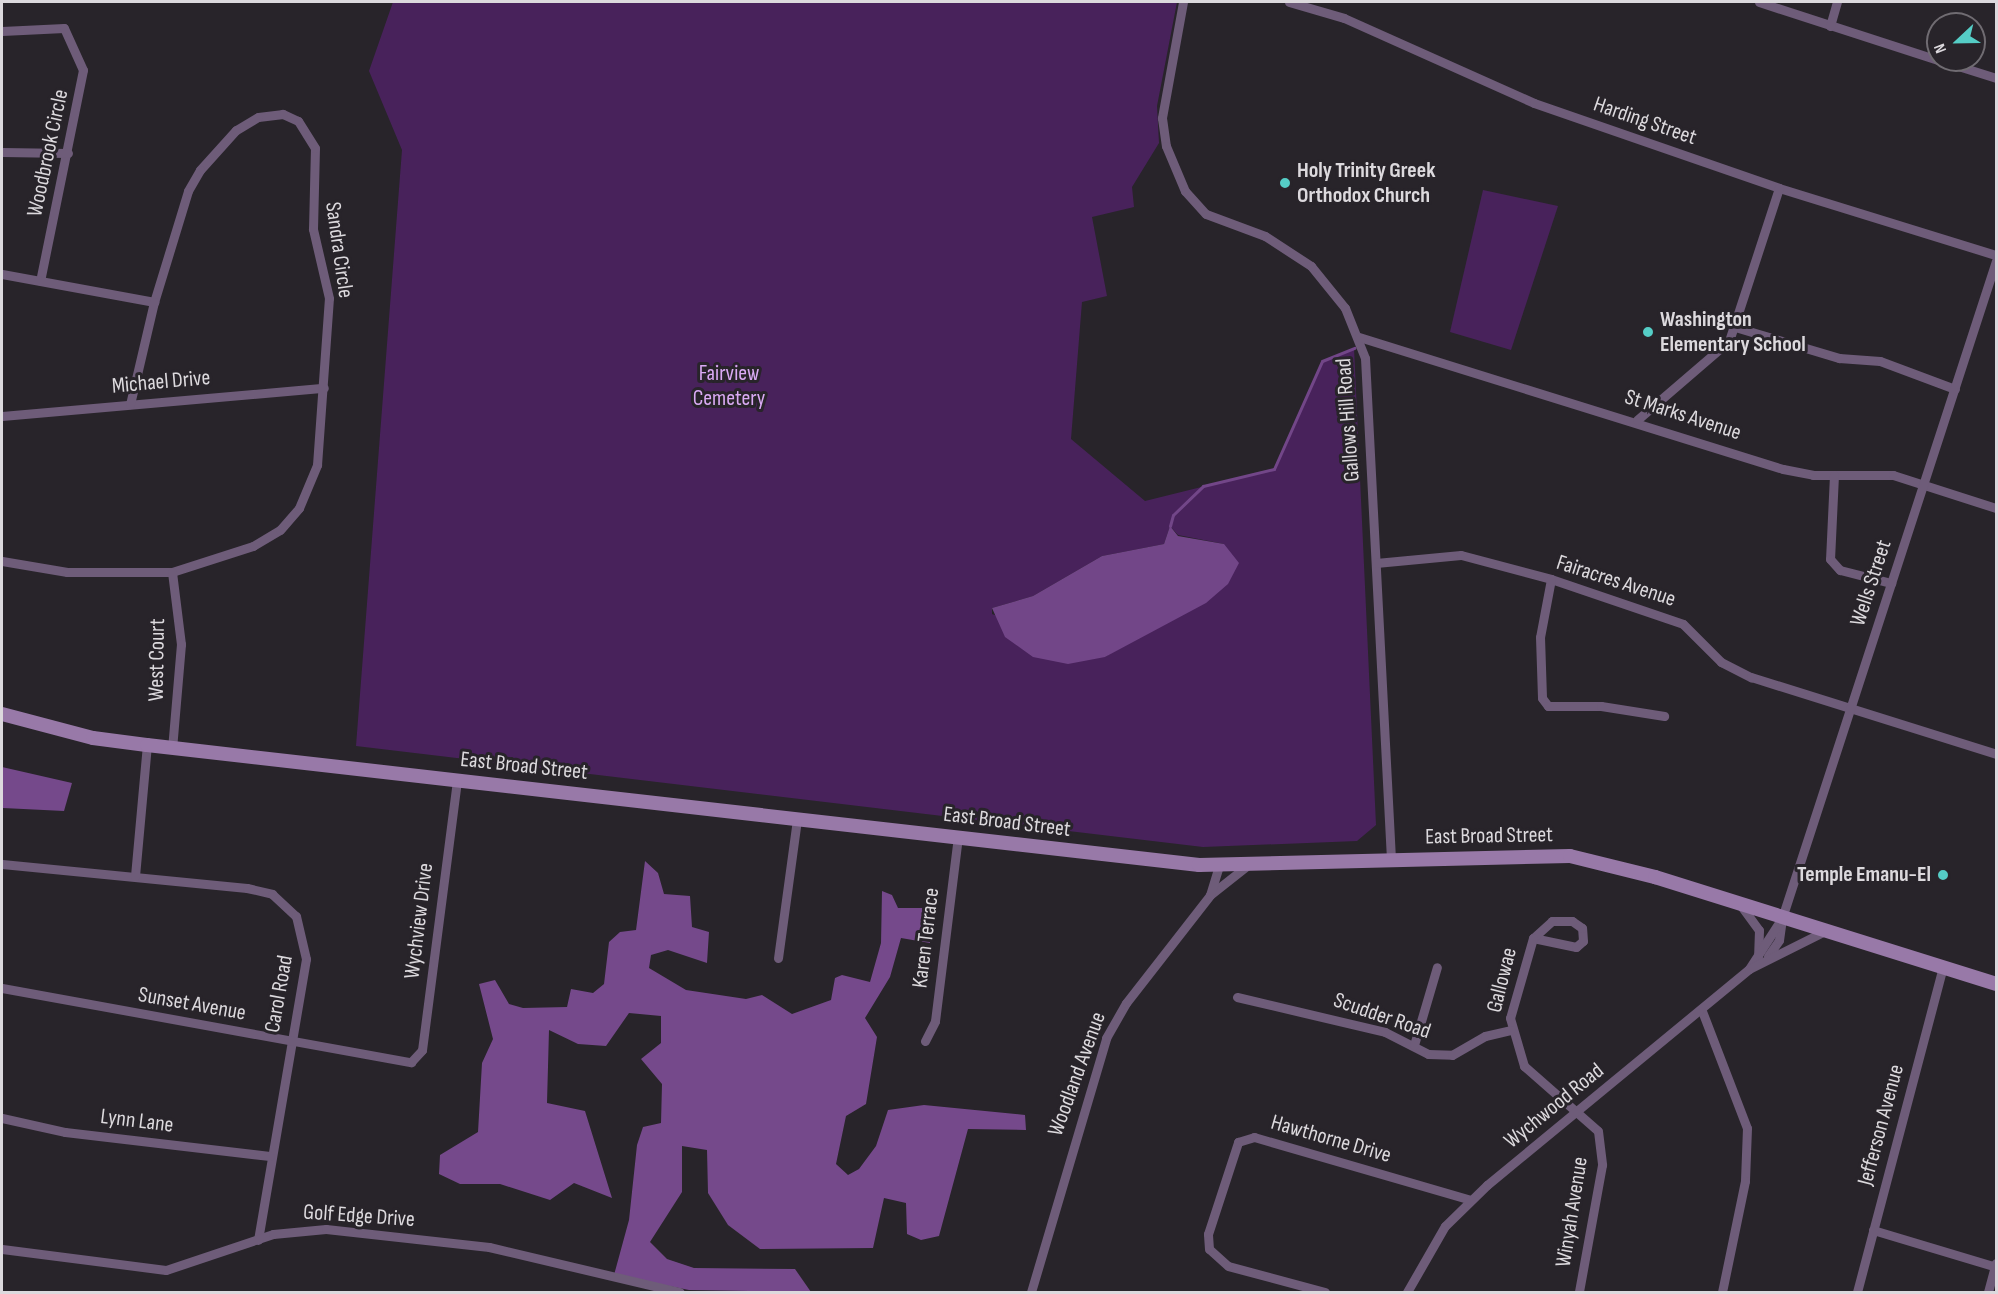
<!DOCTYPE html>
<style>
body{margin:0}
#map{position:relative;width:1998px;height:1294px;overflow:hidden;background:#28242a;font-family:"Sofia Sans Condensed",sans-serif}
div>[style]{position:absolute}
.green>*{inset:0;background:#48225b}
.forest>*{inset:0;background:#75498b}
.water>*{inset:0;background:#724688}
.stream>*{height:3px;margin:-1.5px;padding:0 1.5px;transform-origin:1.5px;border-radius:1.5px;background:#724688}
.street>*{height:9px;margin:-4.5px;padding:0 4.5px;transform-origin:4.5px;border-radius:4.5px;background:#6e5c79}
.secondary>*{height:14px;margin:-7px;padding:0 7px;transform-origin:7px;border-radius:7px;background:#9879a8}
.dots>*{width:16px;height:16px;translate:-50% -50%;box-sizing:border-box;border:3px solid #28242a;border-radius:50%}
span{translate:-50% -50%;white-space:nowrap;text-align:center;line-height:1.15;-webkit-text-stroke:6px #28242a;paint-order:stroke}
.street-label{font-size:22px;color:#dcd9dd}
.poi-label{font-size:22px;color:#dcd9dd;font-weight:700}
.left{translate:0 -50%;text-align:left}
.right{translate:-100% -50%;text-align:right}
.park-label{font-size:22px;color:#daaaf4}
.frame{position:absolute;inset:0;border:3px solid #dcd9dd;pointer-events:none}
.north{position:absolute;left:1926px;top:12px;width:60px;height:60px;box-sizing:border-box;background:#28242a;border:2px solid #706c72;border-radius:50%;rotate:248deg;font-size:16px;font-weight:700;line-height:24px;text-align:center;color:#dcd9dd}
.north::after{content:'';display:block;margin:auto;width:21px;height:27px;background:#55cdc6;clip-path:polygon(50% 0,100% 100%,50% 72%,0 100%)}
</style>
<div id="map">
<div class="green">
<div style="clip-path:polygon(evenodd,393px 2px,1177px 2px,1157px 106px,1159px 143px,1132px 187px,1134px 207px,1092px 217px,1107px 296px,1082px 302px,1071px 439px,1145px 501px,1274px 469px,1322px 361px,1354px 348px,1376px 825px,1357px 841px,1203px 847px,356px 746px,402px 150px,369px 71px,393px 2px,1170px 526px,1178px 535px,1224px 544px,1133px 639px,1105px 657px,992px 614px,992px 608px,1033px 596px,1102px 556px,1164px 544px,1170px 526px)"></div>
<div style="clip-path:polygon(1483px 190px,1558px 206px,1511px 350px,1450px 332px)"></div>
</div>
<div class="forest">
<div style="clip-path:polygon(2px 767px,72px 783px,64px 811px,3px 808px)"></div>
<div style="clip-path:polygon(645px 861px,658px 873px,664px 894px,690px 896px,692px 927px,709px 932px,707px 963px,668px 950px,651px 955px,649px 968px,686px 990px,746px 999px,762px 995px,792px 1014px,831px 1000px,835px 978px,842px 975px,870px 982px,881px 943px,882px 891px,892px 895px,898px 908px,931px 908px,930px 943px,901px 938px,890px 977px,865px 1018px,877px 1037px,866px 1104px,846px 1116px,836px 1164px,848px 1175px,859px 1169px,876px 1146px,888px 1110px,924px 1105px,1025px 1115px,1026px 1130px,968px 1129px,939px 1236px,921px 1240px,907px 1234px,906px 1203px,884px 1198px,873px 1248px,760px 1249px,728px 1225px,708px 1193px,707px 1150px,682px 1146px,682px 1192px,650px 1242px,667px 1259px,694px 1268px,795px 1269px,811px 1292px,689px 1290px,614px 1275px,629px 1220px,637px 1145px,643px 1127px,661px 1123px,662px 1084px,641px 1059px,661px 1043px,661px 1016px,629px 1013px,606px 1046px,578px 1044px,549px 1030px,547px 1103px,585px 1111px,612px 1198px,574px 1183px,550px 1200px,500px 1184px,460px 1184px,439px 1174px,440px 1155px,478px 1132px,482px 1063px,493px 1039px,479px 984px,495px 980px,509px 1004px,523px 1008px,567px 1007px,571px 989px,593px 993px,604px 984px,609px 942px,620px 932px,636px 930px)"></div>
</div>
<div class="water">
<div style="clip-path:polygon(1170px 526px,1178px 536px,1224px 544px,1239px 563px,1228px 584px,1206px 603px,1105px 657px,1068px 664px,1033px 657px,1005px 637px,992px 608px,1033px 596px,1102px 556px,1164px 544px)"></div>
</div>
<div class="stream">
<div style="left:1170px;top:526px;width:11px;rotate:-75deg"></div>
<div style="left:1173px;top:515px;width:42px;rotate:-44deg"></div>
<div style="left:1203px;top:486px;width:73px;rotate:-13.5deg"></div>
<div style="left:1274px;top:469px;width:118px;rotate:-66deg"></div>
<div style="left:1322px;top:361px;width:35px;rotate:-22deg"></div>
</div>
<div class="street">
<div style="left:1183px;top:2px;width:118px;rotate:100.3deg"></div>
<div style="left:1162px;top:118px;width:28px;rotate:82deg"></div>
<div style="left:1166px;top:146px;width:49px;rotate:67.1deg"></div>
<div style="left:1185px;top:191px;width:31px;rotate:48deg"></div>
<div style="left:1206px;top:214px;width:63px;rotate:20.4deg"></div>
<div style="left:1265px;top:236px;width:55px;rotate:33.1deg"></div>
<div style="left:1311px;top:266px;width:54px;rotate:51deg"></div>
<div style="left:1345px;top:308px;width:54px;rotate:68.2deg"></div>
<div style="left:1365px;top:358px;width:502px;rotate:87.03deg"></div>
<div style="left:1289px;top:2px;width:57px;rotate:16.2deg"></div>
<div style="left:1344px;top:18px;width:208px;rotate:24.1deg"></div>
<div style="left:1534px;top:103px;width:259px;rotate:19.1deg"></div>
<div style="left:1779px;top:188px;width:227px;rotate:17.2deg"></div>
<div style="left:1759px;top:2px;width:188px;rotate:18deg"></div>
<div style="left:1830px;top:26px;width:25px;rotate:-74deg"></div>
<div style="left:2px;top:31px;width:62px;rotate:-2.8deg"></div>
<div style="left:64px;top:28px;width:46px;rotate:65.7deg"></div>
<div style="left:83px;top:70px;width:215px;rotate:101.5deg"></div>
<div style="left:1939px;top:60px;width:60px;rotate:17.5deg"></div>
<div style="left:2px;top:152px;width:66px;rotate:0.9deg"></div>
<div style="left:2px;top:274px;width:155px;rotate:10.4deg"></div>
<div style="left:1735px;top:327px;width:109px;rotate:16.6deg"></div>
<div style="left:1839px;top:358px;width:41px;rotate:4.2deg"></div>
<div style="left:1880px;top:361px;width:80px;rotate:20.5deg"></div>
<div style="left:1359px;top:337px;width:444px;rotate:17.3deg"></div>
<div style="left:1783px;top:469px;width:31px;rotate:11deg"></div>
<div style="left:1813px;top:475px;width:80px"></div>
<div style="left:1893px;top:475px;width:108px;rotate:17.8deg"></div>
<div style="left:2px;top:416px;width:323px;rotate:-5deg"></div>
<div style="left:1637px;top:420px;width:121px;rotate:-40.7deg"></div>
<div style="left:1729px;top:341px;width:161px;rotate:-71.9deg"></div>
<div style="left:1834px;top:475px;width:84px;rotate:92.7deg"></div>
<div style="left:1830px;top:559px;width:15px;rotate:48deg"></div>
<div style="left:1840px;top:570px;width:53px;rotate:14.3deg"></div>
<div style="left:2px;top:561px;width:66px;rotate:9.6deg"></div>
<div style="left:67px;top:572px;width:105px"></div>
<div style="left:172px;top:572px;width:85px;rotate:-17.8deg"></div>
<div style="left:253px;top:546px;width:31px;rotate:-31deg"></div>
<div style="left:280px;top:530px;width:29px;rotate:-49deg"></div>
<div style="left:299px;top:508px;width:47px;rotate:-67.3deg"></div>
<div style="left:317px;top:465px;width:167px;rotate:-85.9deg"></div>
<div style="left:329px;top:298px;width:71px;rotate:-103.1deg"></div>
<div style="left:313px;top:229px;width:81px;rotate:-88.6deg"></div>
<div style="left:315px;top:148px;width:32px;rotate:-122deg"></div>
<div style="left:298px;top:121px;width:17px;rotate:-155deg"></div>
<div style="left:283px;top:114px;width:25px;rotate:173deg"></div>
<div style="left:258px;top:117px;width:26px;rotate:149deg"></div>
<div style="left:236px;top:130px;width:54px;rotate:132deg"></div>
<div style="left:200px;top:170px;width:24px;rotate:120deg"></div>
<div style="left:188px;top:191px;width:116px;rotate:107deg"></div>
<div style="left:154px;top:302px;width:105px;rotate:103.2deg"></div>
<div style="left:1376px;top:563px;width:85px;rotate:-5.4deg"></div>
<div style="left:1461px;top:555px;width:93px;rotate:14.9deg"></div>
<div style="left:1551px;top:579px;width:139px;rotate:18.8deg"></div>
<div style="left:1683px;top:624px;width:54px;rotate:45deg"></div>
<div style="left:1721px;top:662px;width:34px;rotate:27deg"></div>
<div style="left:1751px;top:677px;width:257px;rotate:17.4deg"></div>
<div style="left:172px;top:572px;width:73px;rotate:82.9deg"></div>
<div style="left:181px;top:644px;width:104px;rotate:94.9deg"></div>
<div style="left:1551px;top:579px;width:59px;rotate:100.7deg"></div>
<div style="left:1540px;top:637px;width:61px;rotate:88.1deg"></div>
<div style="left:1542px;top:698px;width:10px;rotate:53deg"></div>
<div style="left:1548px;top:706px;width:53px"></div>
<div style="left:1601px;top:706px;width:64px;rotate:9deg"></div>
<div style="left:2px;top:864px;width:246px;rotate:5.6deg"></div>
<div style="left:247px;top:888px;width:26px;rotate:13deg"></div>
<div style="left:272px;top:894px;width:33px;rotate:43deg"></div>
<div style="left:296px;top:916px;width:44px;rotate:76.9deg"></div>
<div style="left:306px;top:959px;width:285px;rotate:99.7deg"></div>
<div style="left:135px;top:876px;width:132px;rotate:-84.8deg"></div>
<div style="left:1210px;top:895px;width:48px;rotate:-38.3deg"></div>
<div style="left:1742px;top:907px;width:29px;rotate:54deg"></div>
<div style="left:1759px;top:930px;width:26px;rotate:92deg"></div>
<div style="left:1533px;top:938px;width:44px;rotate:11.8deg"></div>
<div style="left:1576px;top:947px;width:9px;rotate:-41deg"></div>
<div style="left:1583px;top:941px;width:13px;rotate:-94deg"></div>
<div style="left:1582px;top:928px;width:12px;rotate:-145deg"></div>
<div style="left:1572px;top:921px;width:20px;rotate:180deg"></div>
<div style="left:1552px;top:921px;width:25px;rotate:138deg"></div>
<div style="left:1533px;top:938px;width:83px;rotate:106deg"></div>
<div style="left:1510px;top:1018px;width:50px;rotate:73.7deg"></div>
<div style="left:1524px;top:1066px;width:98px;rotate:41.3deg"></div>
<div style="left:1598px;top:1131px;width:34px;rotate:83deg"></div>
<div style="left:1602px;top:1165px;width:129px;rotate:100.3deg"></div>
<div style="left:1768px;top:956px;width:19px;rotate:-55deg"></div>
<div style="left:1779px;top:940px;width:22px;rotate:-82deg"></div>
<div style="left:778px;top:958px;width:140px;rotate:-82.2deg"></div>
<div style="left:1749px;top:969px;width:61px;rotate:-57.1deg"></div>
<div style="left:1782px;top:918px;width:691px;rotate:-71.96deg"></div>
<div style="left:2px;top:988px;width:416px;rotate:10.3deg"></div>
<div style="left:411px;top:1062px;width:16px;rotate:-47deg"></div>
<div style="left:422px;top:1050px;width:272px;rotate:-82.6deg"></div>
<div style="left:1237px;top:997px;width:152px;rotate:13.3deg"></div>
<div style="left:1385px;top:1032px;width:48px;rotate:27.1deg"></div>
<div style="left:1428px;top:1054px;width:24px;rotate:2deg"></div>
<div style="left:1452px;top:1055px;width:38px;rotate:-30deg"></div>
<div style="left:1485px;top:1036px;width:26px;rotate:-13deg"></div>
<div style="left:1702px;top:1011px;width:125px;rotate:69deg"></div>
<div style="left:1747px;top:1128px;width:53px;rotate:92.2deg"></div>
<div style="left:1745px;top:1181px;width:113px;rotate:101.7deg"></div>
<div style="left:925px;top:1041px;width:22px;rotate:-63deg"></div>
<div style="left:935px;top:1021px;width:185px;rotate:-82.9deg"></div>
<div style="left:1414px;top:1045px;width:81px;rotate:-73.6deg"></div>
<div style="left:2px;top:1118px;width:65px;rotate:12.5deg"></div>
<div style="left:65px;top:1132px;width:206px;rotate:6.7deg"></div>
<div style="left:1873px;top:1230px;width:128px;rotate:16.7deg"></div>
<div style="left:2px;top:1249px;width:165px;rotate:7.3deg"></div>
<div style="left:166px;top:1270px;width:113px;rotate:-18.6deg"></div>
<div style="left:273px;top:1234px;width:53px;rotate:-5.4deg"></div>
<div style="left:326px;top:1229px;width:164px;rotate:6.3deg"></div>
<div style="left:489px;top:1247px;width:196px;rotate:13.3deg"></div>
<div style="left:1031px;top:1292px;width:265px;rotate:-73.5deg"></div>
<div style="left:1106px;top:1038px;width:40px;rotate:-60.3deg"></div>
<div style="left:1126px;top:1003px;width:137px;rotate:-52.1deg"></div>
<div style="left:1210px;top:895px;width:30px;rotate:-73deg"></div>
<div style="left:1325px;top:1292px;width:100px;rotate:-165deg"></div>
<div style="left:1228px;top:1266px;width:25px;rotate:-138deg"></div>
<div style="left:1209px;top:1249px;width:15px;rotate:-94deg"></div>
<div style="left:1208px;top:1234px;width:97px;rotate:-71.9deg"></div>
<div style="left:1238px;top:1142px;width:17px;rotate:-17deg"></div>
<div style="left:1254px;top:1137px;width:226px;rotate:16.2deg"></div>
<div style="left:1407px;top:1292px;width:76px;rotate:-60.1deg"></div>
<div style="left:1445px;top:1226px;width:59px;rotate:-44.3deg"></div>
<div style="left:1487px;top:1185px;width:340px;rotate:-39.5deg"></div>
<div style="left:1749px;top:969px;width:85px;rotate:-26.6deg"></div>
<div style="left:1857px;top:1292px;width:336px;rotate:-75.2deg"></div>
<div style="left:1988px;top:1292px;width:30px;rotate:-75deg"></div>
</div>
<div class="secondary">
<div style="left:2px;top:714px;width:94px;rotate:14.8deg"></div>
<div style="left:93px;top:738px;width:54px;rotate:7.4deg"></div>
<div style="left:147px;top:745px;width:1059px;rotate:6.51deg"></div>
<div style="left:1199px;top:865px;width:371px;rotate:-1.4deg"></div>
<div style="left:1570px;top:856px;width:88px;rotate:13.9deg"></div>
<div style="left:1655px;top:877px;width:357px;rotate:17.4deg"></div>
</div>
<div class="dots">
<div style="left:1285px;top:183px;background:#55cdc6"></div>
<div style="left:1648px;top:332px;background:#55cdc6"></div>
<div style="left:1943px;top:875px;background:#55cdc6"></div>
</div>
<div class="street-label">
<span style="left:1645px;top:121px;rotate:19deg">Harding Street</span>
<span style="left:48px;top:153px;rotate:-78deg">Woodbrook Circle</span>
<span style="left:339px;top:250px;rotate:82deg">Sandra Circle</span>
<span style="left:161px;top:382px;rotate:-5deg">Michael Drive</span>
<span style="left:1683px;top:415px;rotate:18deg">St Marks Avenue</span>
<span style="left:1348px;top:420px;rotate:-94deg">Gallows Hill Road</span>
<span style="left:1616px;top:581px;rotate:18deg">Fairacres Avenue</span>
<span style="left:1871px;top:583px;rotate:-72deg">Wells Street</span>
<span style="left:157px;top:660px;rotate:-89deg">West Court</span>
<span style="left:524px;top:766px;rotate:6deg">East Broad Street</span>
<span style="left:1007px;top:822px;rotate:7deg">East Broad Street</span>
<span style="left:1489px;top:836px;rotate:-1deg">East Broad Street</span>
<span style="left:419px;top:921px;rotate:-83deg">Wychview Drive</span>
<span style="left:926px;top:938px;rotate:-83deg">Karen Terrace</span>
<span style="left:1502px;top:980px;rotate:-76deg">Gallowae</span>
<span style="left:279px;top:994px;rotate:-80deg">Carol Road</span>
<span style="left:192px;top:1004px;rotate:10deg">Sunset Avenue</span>
<span style="left:1382px;top:1016px;rotate:19deg">Scudder Road</span>
<span style="left:1077px;top:1074px;rotate:-70deg">Woodland Avenue</span>
<span style="left:1554px;top:1106px;rotate:-39deg">Wychwood Road</span>
<span style="left:137px;top:1121px;rotate:7deg">Lynn Lane</span>
<span style="left:1881px;top:1125px;rotate:-75deg">Jefferson Avenue</span>
<span style="left:1331px;top:1139px;rotate:16deg">Hawthorne Drive</span>
<span style="left:1572px;top:1212px;rotate:-81deg">Winyah Avenue</span>
<span style="left:359px;top:1216px;rotate:4deg">Golf Edge Drive</span>
</div>
<div class="poi-label">
<span class="left" style="left:1297px;top:183px">Holy Trinity Greek<br>Orthodox Church</span>
<span class="left" style="left:1660px;top:332px">Washington<br>Elementary School</span>
<span class="right" style="left:1931px;top:875px">Temple Emanu-El</span>
</div>
<div class="park-label">
<span style="left:729px;top:386px">Fairview<br>Cemetery</span>
</div>
<div class="frame"></div>
<div class="north">N</div>
</div>
